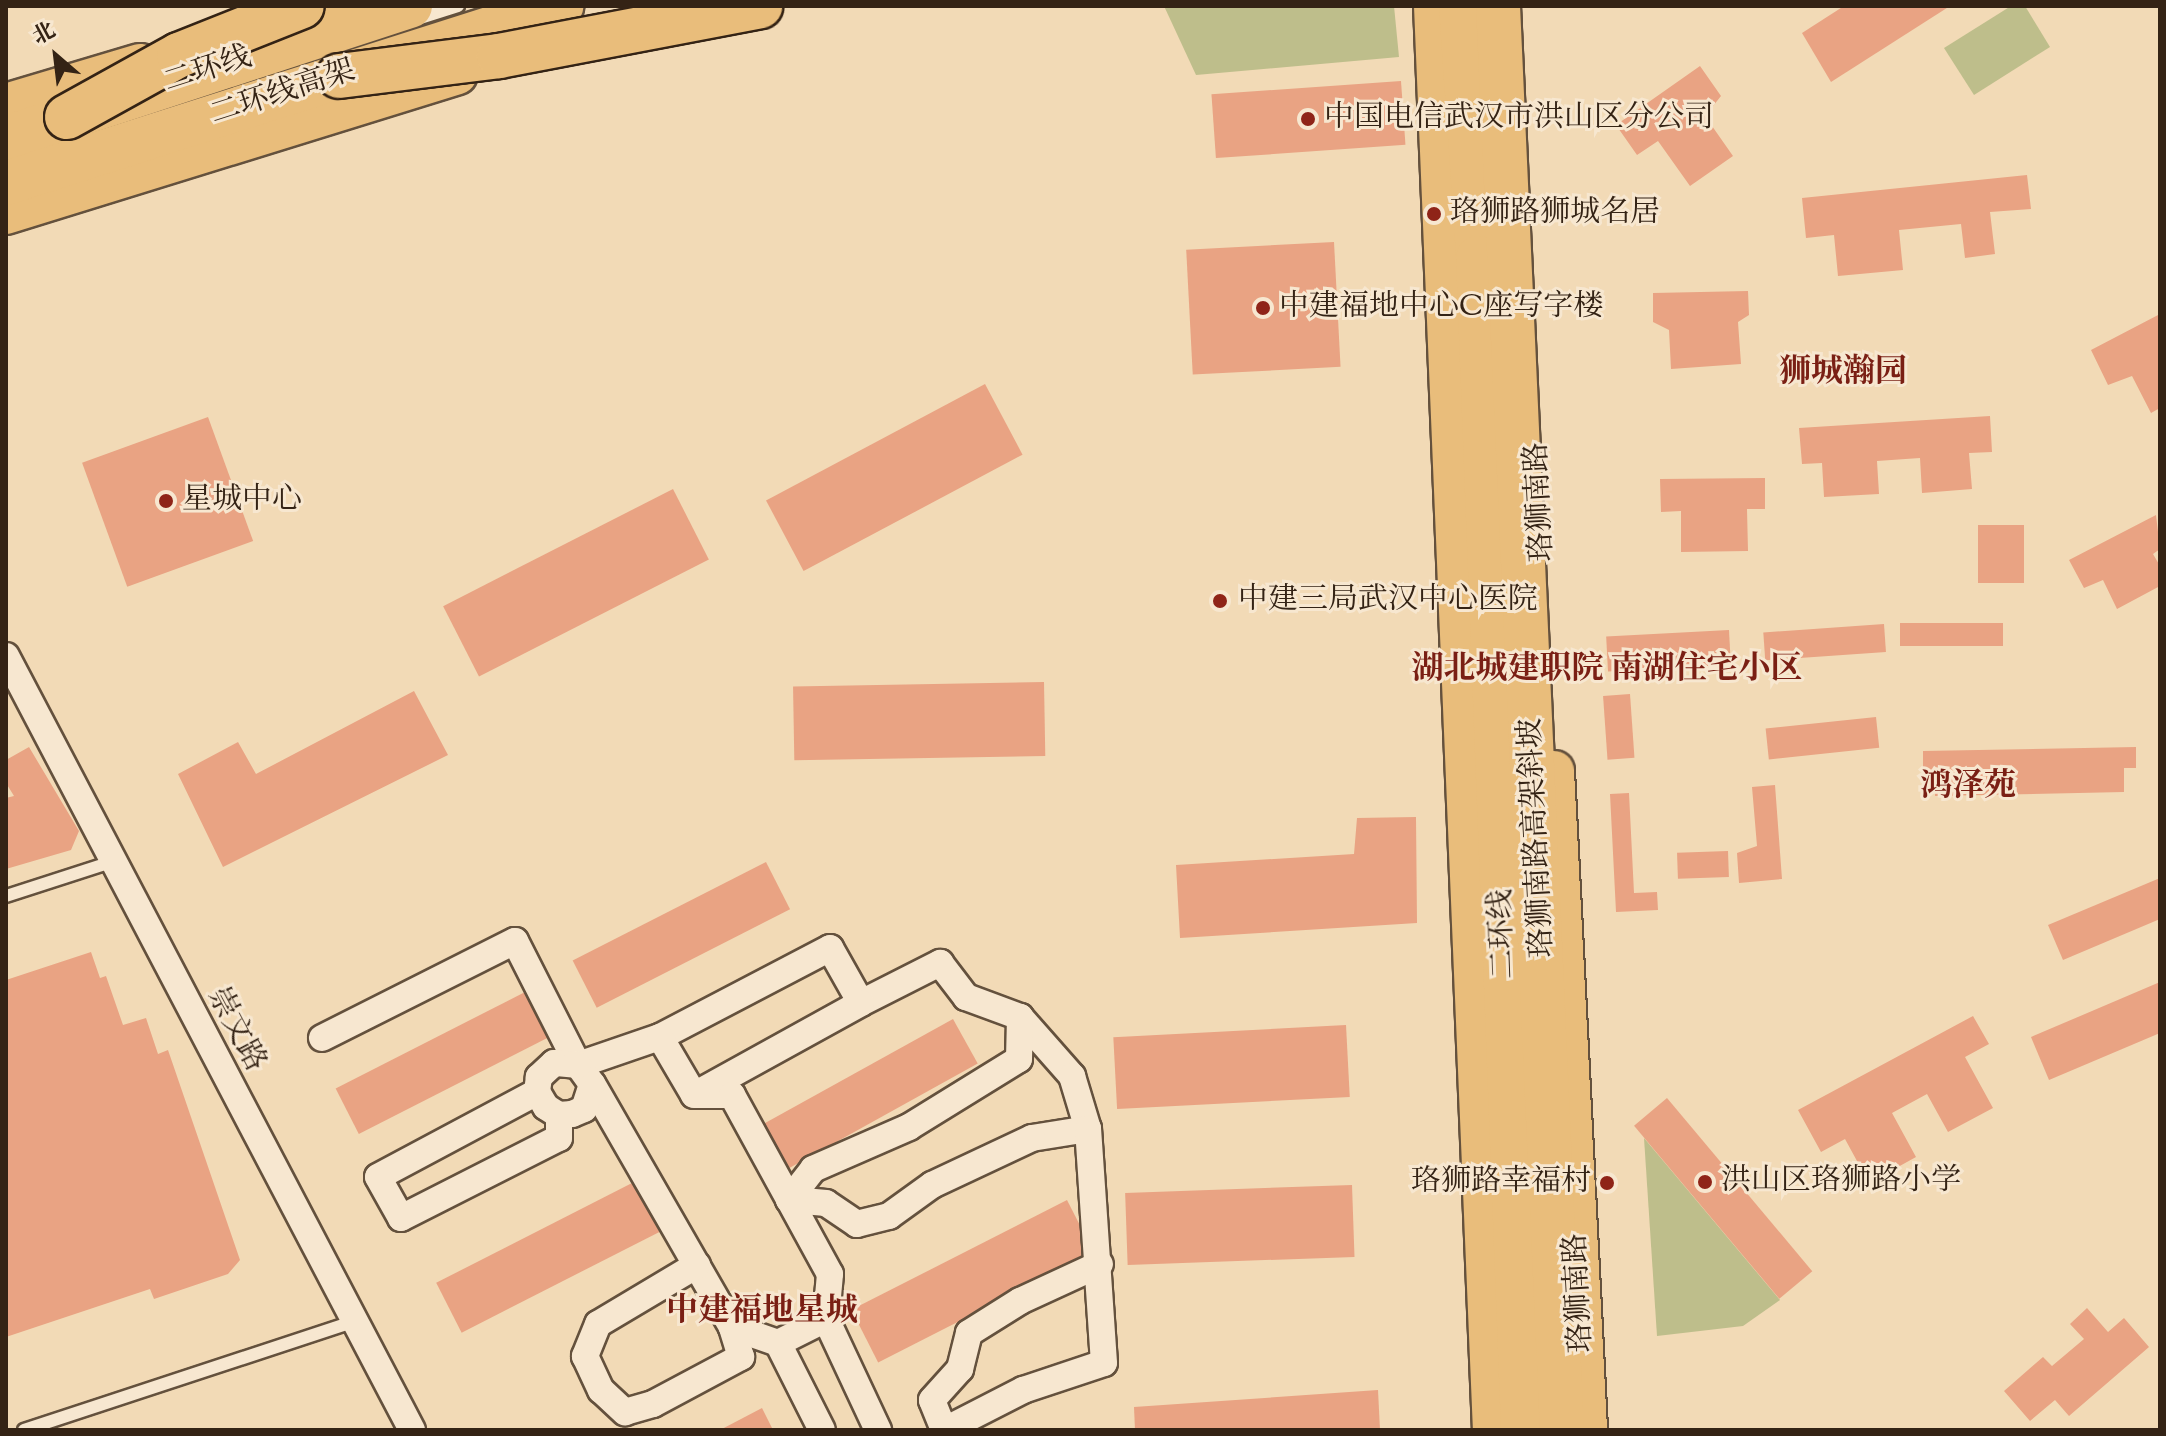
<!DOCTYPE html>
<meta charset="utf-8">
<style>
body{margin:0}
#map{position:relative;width:2166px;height:1436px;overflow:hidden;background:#f2dab6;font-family:"Sorts Mill Goudy","Noto Serif SC",serif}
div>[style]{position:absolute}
.green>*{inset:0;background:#bebe8b}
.building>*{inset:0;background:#e9a383;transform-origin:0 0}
.roads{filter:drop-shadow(2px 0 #64513d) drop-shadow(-2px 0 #64513d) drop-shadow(0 2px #64513d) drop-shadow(0 -2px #64513d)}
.lane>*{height:12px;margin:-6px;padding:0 6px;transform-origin:6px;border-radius:6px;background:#f7e7d0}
.street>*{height:26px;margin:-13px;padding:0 13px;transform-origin:13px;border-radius:13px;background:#f7e7d0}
.primary>*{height:40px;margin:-20px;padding:0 20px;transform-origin:20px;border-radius:20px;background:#e9bd7b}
.highway>*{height:44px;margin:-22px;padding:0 22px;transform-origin:22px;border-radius:22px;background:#e9bd7b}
.bridges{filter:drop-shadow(2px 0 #342315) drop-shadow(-2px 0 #342315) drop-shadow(0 2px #342315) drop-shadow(0 -2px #342315)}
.highway-bridge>*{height:44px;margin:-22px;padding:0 22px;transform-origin:22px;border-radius:22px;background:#e9bd7b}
.dots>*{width:22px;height:22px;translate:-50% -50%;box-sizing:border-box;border:4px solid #f7e7d0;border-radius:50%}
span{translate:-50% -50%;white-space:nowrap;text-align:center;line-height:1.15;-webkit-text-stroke:6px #f7e7d0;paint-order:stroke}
.street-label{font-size:30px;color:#342315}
.poi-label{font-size:30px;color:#342315}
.left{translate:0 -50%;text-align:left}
.right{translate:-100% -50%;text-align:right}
.neighbourhood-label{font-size:32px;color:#7a1f14;font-weight:700}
.frame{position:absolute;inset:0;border:8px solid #342315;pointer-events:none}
.north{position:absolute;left:16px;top:16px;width:80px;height:80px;-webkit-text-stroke:6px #f7e7d0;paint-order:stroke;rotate:332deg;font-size:22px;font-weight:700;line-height:32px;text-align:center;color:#342315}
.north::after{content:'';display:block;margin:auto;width:28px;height:36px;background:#342315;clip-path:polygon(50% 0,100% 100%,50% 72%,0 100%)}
</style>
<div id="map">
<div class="green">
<div style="clip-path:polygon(1164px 6px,1394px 6px,1399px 57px,1196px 75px)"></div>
<div style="clip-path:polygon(2011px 6px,2025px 6px,2050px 47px,1974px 95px,1944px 48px)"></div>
<div style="clip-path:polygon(1644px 1138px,1780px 1300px,1743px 1326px,1657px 1336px)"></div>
</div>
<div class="building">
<div style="clip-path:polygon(1844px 6px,1950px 6px,1831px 82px,1802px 33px)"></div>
<div style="clip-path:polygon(1700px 66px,1721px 96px,1705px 116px,1733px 156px,1690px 186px,1658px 141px,1637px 155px,1616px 125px)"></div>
<div style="left:1401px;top:81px;width:64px;height:190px;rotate:86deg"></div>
<div style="clip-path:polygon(2027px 175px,2031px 209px,1990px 212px,1995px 254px,1965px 258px,1961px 224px,1899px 230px,1903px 270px,1838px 276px,1834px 235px,1806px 238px,1802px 198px)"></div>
<div style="left:1334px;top:242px;width:125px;height:148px;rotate:87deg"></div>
<div style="clip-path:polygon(1748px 291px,1749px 315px,1738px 322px,1741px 364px,1671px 369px,1669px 330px,1653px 322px,1653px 293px)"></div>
<div style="clip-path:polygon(2160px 314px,2160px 408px,2151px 413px,2132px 376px,2108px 385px,2091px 350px)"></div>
<div style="left:985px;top:384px;width:80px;height:248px;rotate:62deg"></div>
<div style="clip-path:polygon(1990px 416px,1992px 452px,1969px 453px,1972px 489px,1922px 493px,1920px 458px,1877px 461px,1879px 494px,1824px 497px,1822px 463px,1802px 464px,1799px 428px)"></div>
<div style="left:208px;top:417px;width:132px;height:134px;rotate:70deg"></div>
<div style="clip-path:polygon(1765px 478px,1765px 509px,1747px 509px,1748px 551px,1681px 552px,1681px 511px,1661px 512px,1660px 479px)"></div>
<div style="left:673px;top:489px;width:79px;height:258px;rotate:63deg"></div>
<div style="clip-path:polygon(2156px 515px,2160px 549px,2153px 554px,2160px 566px,2160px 586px,2117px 609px,2103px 580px,2084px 588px,2069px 560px)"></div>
<div style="left:1978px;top:525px;width:46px;height:58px"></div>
<div style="left:2003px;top:623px;width:23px;height:103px;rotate:90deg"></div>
<div style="left:1884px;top:624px;width:28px;height:121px;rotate:86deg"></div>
<div style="left:1729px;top:630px;width:35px;height:123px;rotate:87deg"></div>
<div style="left:1044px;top:682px;width:74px;height:251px;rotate:89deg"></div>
<div style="clip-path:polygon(414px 691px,448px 755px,223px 867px,178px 774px,238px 742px,256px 774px)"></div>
<div style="left:1630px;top:694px;width:64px;height:27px;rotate:86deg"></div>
<div style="left:1876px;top:717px;width:31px;height:111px;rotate:84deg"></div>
<div style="clip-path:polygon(29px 747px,79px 831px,71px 850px,6px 869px,6px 798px,14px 796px,6px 783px,6px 760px)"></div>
<div style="clip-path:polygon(2136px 747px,2136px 768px,2124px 768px,2124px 792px,1935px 796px,1935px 777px,1923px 777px,1923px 751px)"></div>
<div style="clip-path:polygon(1775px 785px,1782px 879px,1739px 883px,1737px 853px,1757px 846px,1752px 787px)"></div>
<div style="clip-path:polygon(1629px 793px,1634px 893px,1657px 892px,1658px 910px,1616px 912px,1610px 794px)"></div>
<div style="clip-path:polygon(1416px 817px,1417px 923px,1180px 938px,1176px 865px,1354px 854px,1357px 818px)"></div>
<div style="left:1728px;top:851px;width:26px;height:51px;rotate:88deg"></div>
<div style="left:766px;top:862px;width:53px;height:217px;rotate:63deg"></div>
<div style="clip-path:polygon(2160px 878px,2160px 919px,2063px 960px,2048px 925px)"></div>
<div style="clip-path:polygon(91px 952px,100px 978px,106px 976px,123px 1025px,146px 1018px,158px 1054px,168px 1050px,240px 1260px,228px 1274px,154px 1299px,150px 1289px,6px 1337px,6px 980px)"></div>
<div style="clip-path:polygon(2160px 982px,2160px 1033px,2049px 1080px,2031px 1037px)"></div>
<div style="left:529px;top:990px;width:51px;height:217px;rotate:63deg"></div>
<div style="clip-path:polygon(1973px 1016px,1989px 1044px,1965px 1057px,1993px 1108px,1948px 1132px,1927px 1094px,1892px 1113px,1916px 1157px,1869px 1183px,1845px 1139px,1821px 1152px,1798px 1110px)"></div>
<div style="left:953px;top:1019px;width:51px;height:220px;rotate:61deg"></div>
<div style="left:1346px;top:1025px;width:72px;height:233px;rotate:87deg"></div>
<div style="left:1667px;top:1098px;width:226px;height:43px;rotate:50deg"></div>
<div style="left:634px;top:1182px;width:56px;height:222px;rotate:63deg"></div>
<div style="left:1352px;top:1185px;width:72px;height:227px;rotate:88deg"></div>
<div style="left:1067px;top:1200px;width:59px;height:242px;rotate:63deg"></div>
<div style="clip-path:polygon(2087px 1308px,2108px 1332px,2124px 1318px,2149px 1347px,2069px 1416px,2055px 1400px,2030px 1421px,2004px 1391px,2043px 1357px,2052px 1366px,2084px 1339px,2070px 1324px)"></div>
<div style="clip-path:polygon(1378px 1390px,1380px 1430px,1135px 1430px,1134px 1407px)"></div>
<div style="clip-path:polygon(762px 1408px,773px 1430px,720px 1430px)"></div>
</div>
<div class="roads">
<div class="lane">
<div style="left:417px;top:19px;width:43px;rotate:-17.6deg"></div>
<div style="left:6px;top:896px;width:110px;rotate:-17.9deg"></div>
<div style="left:24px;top:1430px;width:348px;rotate:-18.2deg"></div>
</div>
<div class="street">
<div style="left:6px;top:656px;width:874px;rotate:62.32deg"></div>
<div style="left:861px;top:1003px;width:89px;rotate:-26.9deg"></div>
<div style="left:940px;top:963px;width:43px;rotate:52.6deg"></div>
<div style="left:966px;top:997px;width:58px;rotate:20.3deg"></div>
<div style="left:1020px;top:1017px;width:79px;rotate:48.6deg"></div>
<div style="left:1072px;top:1076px;width:55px;rotate:73.2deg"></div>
<div style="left:1088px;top:1129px;width:57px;rotate:170.9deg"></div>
<div style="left:1032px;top:1138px;width:110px;rotate:154.8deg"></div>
<div style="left:932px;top:1185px;width:53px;rotate:144.2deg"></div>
<div style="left:889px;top:1216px;width:33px;rotate:166deg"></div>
<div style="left:857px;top:1224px;width:37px;rotate:-146deg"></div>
<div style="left:826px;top:1203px;width:37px;rotate:-175deg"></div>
<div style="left:789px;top:1200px;width:39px;rotate:-52deg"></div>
<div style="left:813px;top:1169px;width:105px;rotate:-23.6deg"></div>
<div style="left:909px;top:1127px;width:129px;rotate:-31.7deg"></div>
<div style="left:1019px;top:1059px;width:42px;rotate:-88.6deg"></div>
<div style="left:660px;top:1037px;width:192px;rotate:-27.6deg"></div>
<div style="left:830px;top:948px;width:63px;rotate:60.6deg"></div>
<div style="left:861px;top:1003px;width:186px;rotate:151.1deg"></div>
<div style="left:322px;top:1038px;width:216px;rotate:-26.7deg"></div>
<div style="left:515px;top:941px;width:139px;rotate:63.1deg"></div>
<div style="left:578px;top:1065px;width:87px;rotate:-18.9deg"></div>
<div style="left:660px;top:1037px;width:67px;rotate:59.6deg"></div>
<div style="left:694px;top:1095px;width:38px"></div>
<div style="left:732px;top:1095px;width:204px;rotate:61.3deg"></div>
<div style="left:830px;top:1274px;width:45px;rotate:95.1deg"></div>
<div style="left:826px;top:1319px;width:54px;rotate:153.4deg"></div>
<div style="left:778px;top:1343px;width:49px;rotate:-160.8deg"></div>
<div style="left:732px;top:1327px;width:280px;rotate:-119.9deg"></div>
<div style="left:537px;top:1092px;width:17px;rotate:59deg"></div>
<div style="left:546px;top:1107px;width:15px;rotate:32deg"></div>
<div style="left:559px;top:1115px;width:13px;rotate:-4deg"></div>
<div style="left:572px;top:1114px;width:13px;rotate:-23deg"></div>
<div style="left:584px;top:1109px;width:26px;rotate:-72deg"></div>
<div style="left:592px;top:1084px;width:24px;rotate:-126deg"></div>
<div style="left:578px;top:1065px;width:24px;rotate:-175deg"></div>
<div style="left:554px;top:1063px;width:21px;rotate:137deg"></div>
<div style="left:539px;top:1077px;width:15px;rotate:98deg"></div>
<div style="left:537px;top:1092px;width:180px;rotate:151.9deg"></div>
<div style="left:378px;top:1177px;width:47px;rotate:60.7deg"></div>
<div style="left:401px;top:1218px;width:177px;rotate:-26.9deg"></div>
<div style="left:559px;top:1138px;width:23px;rotate:-90deg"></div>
<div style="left:697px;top:1265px;width:115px;rotate:149.2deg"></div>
<div style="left:598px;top:1324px;width:35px;rotate:112deg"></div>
<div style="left:585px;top:1356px;width:38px;rotate:65deg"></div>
<div style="left:601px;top:1390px;width:33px;rotate:43deg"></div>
<div style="left:625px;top:1412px;width:29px;rotate:-16deg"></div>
<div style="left:653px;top:1404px;width:100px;rotate:-28.1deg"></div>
<div style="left:741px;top:1357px;width:31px;rotate:-107deg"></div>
<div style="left:826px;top:1319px;width:123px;rotate:64.9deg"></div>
<div style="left:778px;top:1343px;width:97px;rotate:63.2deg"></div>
<div style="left:944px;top:1430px;width:32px;rotate:-112deg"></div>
<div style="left:932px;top:1400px;width:42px;rotate:-47.9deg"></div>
<div style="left:960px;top:1369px;width:37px;rotate:-76deg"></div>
<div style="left:969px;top:1333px;width:60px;rotate:-32.1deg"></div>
<div style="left:1020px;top:1301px;width:88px;rotate:-24.8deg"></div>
<div style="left:945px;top:1430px;width:88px;rotate:-27.1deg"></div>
<div style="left:1023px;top:1390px;width:85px;rotate:-18.4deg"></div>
<div style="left:1104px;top:1363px;width:235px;rotate:-93.9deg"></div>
</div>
<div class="primary">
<div style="left:1434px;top:6px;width:1425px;rotate:87.63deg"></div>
<div style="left:274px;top:24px;width:64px;rotate:-16.4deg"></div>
<div style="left:6px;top:104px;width:140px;rotate:-16.6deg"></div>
<div style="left:6px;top:214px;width:472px;rotate:-17.2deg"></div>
<div style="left:1554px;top:771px;width:660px;rotate:87.13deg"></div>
</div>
<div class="highway">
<div style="left:1461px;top:6px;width:253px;rotate:86.1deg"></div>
<div style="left:1478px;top:258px;width:1173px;rotate:87.8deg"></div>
<div style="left:1498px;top:6px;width:1425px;rotate:87.43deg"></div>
<div style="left:6px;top:138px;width:425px;rotate:-18.1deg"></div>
<div style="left:6px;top:183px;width:583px;rotate:-17.69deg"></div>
</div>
</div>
<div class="bridges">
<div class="highway-bridge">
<div style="left:339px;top:76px;width:161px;rotate:-7.1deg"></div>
<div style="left:499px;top:56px;width:266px;rotate:-10.8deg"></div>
<div style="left:67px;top:117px;width:128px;rotate:-29deg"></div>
<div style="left:179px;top:55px;width:132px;rotate:-21.7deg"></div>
</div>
</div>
<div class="dots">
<div style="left:1308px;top:119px;background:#8f2418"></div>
<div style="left:1434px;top:214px;background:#8f2418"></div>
<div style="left:1263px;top:308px;background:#8f2418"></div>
<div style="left:166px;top:501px;background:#8f2418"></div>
<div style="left:1220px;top:601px;background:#8f2418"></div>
<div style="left:1705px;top:1182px;background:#8f2418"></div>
<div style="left:1607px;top:1183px;background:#8f2418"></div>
</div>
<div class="street-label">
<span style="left:208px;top:71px;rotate:-18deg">二环线</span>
<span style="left:283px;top:94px;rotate:-18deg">二环线高架</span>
<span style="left:1541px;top:502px;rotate:-93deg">珞狮南路</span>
<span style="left:1538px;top:838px;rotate:-93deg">珞狮南路高架斜坡</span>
<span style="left:1504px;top:934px;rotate:-92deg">二环线</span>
<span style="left:235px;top:1030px;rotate:62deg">崇文路</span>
<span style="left:1580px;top:1293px;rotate:-93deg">珞狮南路</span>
</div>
<div class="poi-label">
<span class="left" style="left:1324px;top:119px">中国电信武汉市洪山区分公司</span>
<span class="left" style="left:1450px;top:214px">珞狮路狮城名居</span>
<span class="left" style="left:1279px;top:308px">中建福地中心C座写字楼</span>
<span class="left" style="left:182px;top:501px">星城中心</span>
<span class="left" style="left:1238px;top:601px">中建三局武汉中心医院</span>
<span class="left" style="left:1721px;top:1182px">洪山区珞狮路小学</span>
<span class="right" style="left:1591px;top:1183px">珞狮路幸福村</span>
</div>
<div class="neighbourhood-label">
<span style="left:1843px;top:373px">狮城瀚园</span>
<span style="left:1607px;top:670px">湖北城建职院 南湖住宅小区</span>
<span style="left:1968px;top:787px">鸿泽苑</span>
<span style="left:762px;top:1312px">中建福地星城</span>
</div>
<div class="frame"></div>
<div class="north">北</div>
</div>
